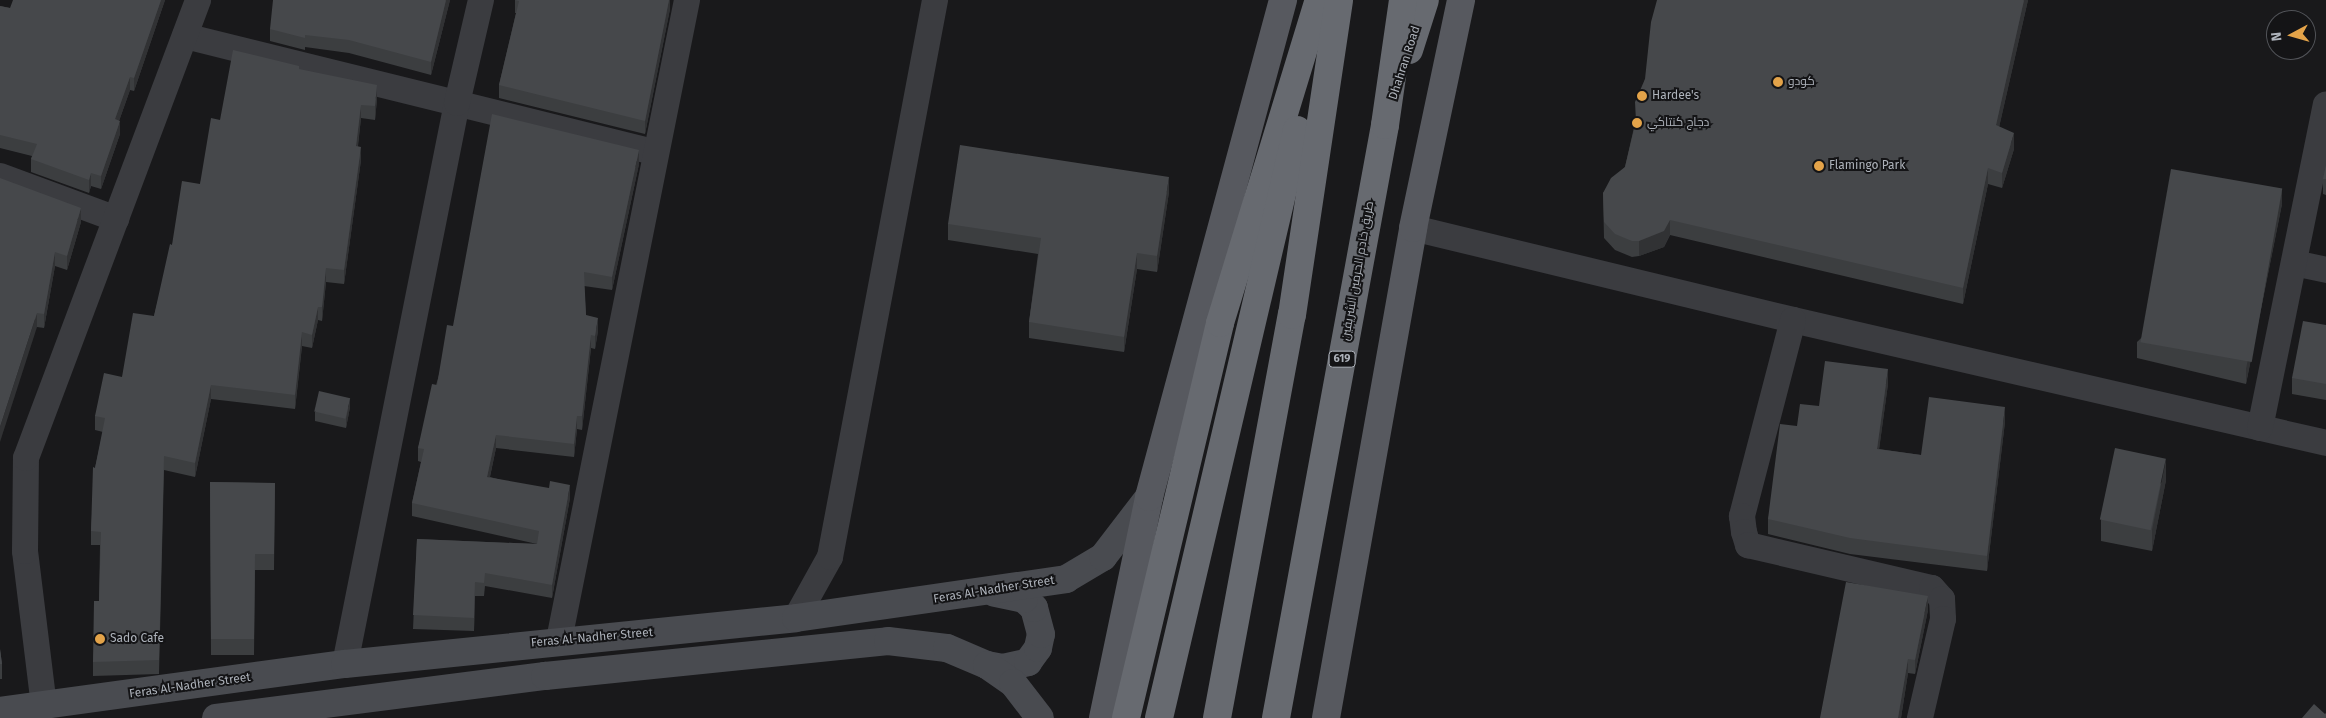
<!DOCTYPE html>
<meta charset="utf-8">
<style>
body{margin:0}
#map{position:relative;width:2326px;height:718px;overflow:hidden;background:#19191b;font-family:"Fira Sans",Cairo,sans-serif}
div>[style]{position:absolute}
.street>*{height:26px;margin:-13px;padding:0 13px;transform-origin:13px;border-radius:13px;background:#3b3c40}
.secondary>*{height:28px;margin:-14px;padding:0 14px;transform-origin:14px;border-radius:14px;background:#494b50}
.primary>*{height:28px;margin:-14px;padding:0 14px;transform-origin:14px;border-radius:14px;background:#57595f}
.highway>*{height:28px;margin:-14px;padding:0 14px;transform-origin:14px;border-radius:14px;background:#676a70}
.wall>*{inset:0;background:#3c3e40}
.shaded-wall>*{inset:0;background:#313234}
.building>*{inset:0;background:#46484b;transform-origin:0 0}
.dots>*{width:14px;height:14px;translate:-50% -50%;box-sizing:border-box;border:2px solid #141416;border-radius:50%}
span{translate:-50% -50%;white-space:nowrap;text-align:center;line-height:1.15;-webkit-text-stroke:4px #141416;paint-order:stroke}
.shield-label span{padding:1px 4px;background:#141416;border:1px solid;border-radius:4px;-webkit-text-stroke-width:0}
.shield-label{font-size:11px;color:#adb2ba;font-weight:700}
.street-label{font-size:12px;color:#adb2ba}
.poi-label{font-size:12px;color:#adb2ba}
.left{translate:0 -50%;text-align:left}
.north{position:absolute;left:2266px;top:10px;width:50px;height:50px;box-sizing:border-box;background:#141416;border:1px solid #515358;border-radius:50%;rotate:264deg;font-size:14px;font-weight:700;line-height:20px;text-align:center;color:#adb2ba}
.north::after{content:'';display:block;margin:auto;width:18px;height:22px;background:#e3a349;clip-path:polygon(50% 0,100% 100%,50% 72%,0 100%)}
</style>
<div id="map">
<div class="street">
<div style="left:185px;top:36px;width:484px;rotate:13.9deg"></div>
<div style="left:0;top:176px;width:124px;rotate:20.3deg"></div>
<div style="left:1413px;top:228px;width:391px;rotate:13.6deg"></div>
<div style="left:1793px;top:320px;width:547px;rotate:12.99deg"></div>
<div style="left:2294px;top:263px;width:33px;rotate:12deg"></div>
<div style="left:1793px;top:320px;width:203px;rotate:104.6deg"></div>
<div style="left:1742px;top:516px;width:16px;rotate:83deg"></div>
<div style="left:1744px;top:532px;width:14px;rotate:73deg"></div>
<div style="left:1748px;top:545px;width:189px;rotate:13.2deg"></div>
<div style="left:1932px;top:588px;width:15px;rotate:48deg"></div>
<div style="left:1942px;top:599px;width:20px;rotate:87deg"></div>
<div style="left:1943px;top:619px;width:102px;rotate:103.1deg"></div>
<div style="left:2260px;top:428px;width:330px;rotate:-78.5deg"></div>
<div style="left:796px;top:618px;width:70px;rotate:-60.9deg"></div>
<div style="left:830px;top:557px;width:567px;rotate:-79.32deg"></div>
<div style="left:559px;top:640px;width:653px;rotate:-78.69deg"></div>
<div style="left:345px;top:664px;width:572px;rotate:-78.71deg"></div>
<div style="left:457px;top:103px;width:106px;rotate:-76.9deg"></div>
<div style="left:44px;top:706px;width:156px;rotate:-97deg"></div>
<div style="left:25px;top:551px;width:93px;rotate:-89.4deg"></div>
<div style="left:26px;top:458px;width:489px;rotate:-69.4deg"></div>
</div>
<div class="secondary">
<div style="left:987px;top:665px;width:16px;rotate:11deg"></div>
<div style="left:1003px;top:668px;width:26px;rotate:-13deg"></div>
<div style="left:1028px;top:662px;width:17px;rotate:-54deg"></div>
<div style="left:1038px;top:648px;width:14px;rotate:-78deg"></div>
<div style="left:1041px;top:634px;width:27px;rotate:-105deg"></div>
<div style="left:1034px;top:608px;width:13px;rotate:-138deg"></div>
<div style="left:1024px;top:599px;width:30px;rotate:-168deg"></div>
<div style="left:0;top:711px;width:348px;rotate:-7.8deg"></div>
<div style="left:345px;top:664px;width:453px;rotate:-5.8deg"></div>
<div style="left:796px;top:618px;width:273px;rotate:-8.2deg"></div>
<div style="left:1066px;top:579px;width:43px;rotate:-30.7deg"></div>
<div style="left:1103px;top:557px;width:76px;rotate:-52.5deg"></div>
<div style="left:216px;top:718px;width:332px;rotate:-7.3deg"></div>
<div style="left:545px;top:676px;width:345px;rotate:-5.8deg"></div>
<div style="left:888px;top:641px;width:59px;rotate:6.8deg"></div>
<div style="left:947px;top:648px;width:43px;rotate:23deg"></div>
<div style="left:987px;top:665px;width:32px;rotate:35deg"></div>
<div style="left:1013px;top:683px;width:44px;rotate:52.4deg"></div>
</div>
<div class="primary">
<div style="left:1103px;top:718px;width:226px;rotate:-78.2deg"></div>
<div style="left:1149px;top:497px;width:515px;rotate:-74.91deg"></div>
<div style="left:1326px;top:718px;width:498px;rotate:-79.9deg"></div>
<div style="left:1413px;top:228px;width:233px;rotate:-78.1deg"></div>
</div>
<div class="highway">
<div style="left:1409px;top:50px;width:52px;rotate:-72.3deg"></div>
<div style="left:1126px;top:718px;width:406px;rotate:-76.6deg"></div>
<div style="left:1220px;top:323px;width:338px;rotate:-73deg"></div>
<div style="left:1159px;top:718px;width:604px;rotate:-76.79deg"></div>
<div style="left:1217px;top:718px;width:410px;rotate:-79.5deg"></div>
<div style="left:1292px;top:315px;width:318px;rotate:-81.5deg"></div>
<div style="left:1276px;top:718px;width:603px;rotate:-79.58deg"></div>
<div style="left:1385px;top:125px;width:126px;rotate:-81.8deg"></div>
</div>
<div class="wall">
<div style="clip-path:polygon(165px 0,134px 91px,130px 90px,119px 121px,120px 134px,101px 189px,91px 186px,89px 193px,31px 172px,31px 159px,32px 156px,0 148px,0 6px,10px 8px)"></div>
<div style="clip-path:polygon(450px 0,431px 75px,349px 53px,305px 47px,305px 50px,270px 41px,270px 29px)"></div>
<div style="clip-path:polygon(515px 0,670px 0,670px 9px,645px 134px,499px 98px,499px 85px,516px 13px,515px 13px)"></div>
<div style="clip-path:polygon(2028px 0,1999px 127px,2014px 149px,2002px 188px,1988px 184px,1963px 304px,1670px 235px,1664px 247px,1639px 256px,1632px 257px,1615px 250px,1604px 238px,1603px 193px,1625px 167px,1645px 79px)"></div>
<div style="clip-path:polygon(299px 69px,377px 99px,375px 120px,361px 118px,358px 146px,361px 160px,344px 284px,326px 282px,322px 321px,318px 320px,312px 348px,302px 346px,295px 409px,211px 399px,195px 477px,164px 470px,159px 674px,93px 676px,93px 662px,99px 601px,100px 545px,91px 545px,91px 531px,95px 468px,103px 432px,95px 430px,95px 416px,122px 377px,154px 316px,172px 245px,200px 184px,220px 120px)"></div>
<div style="clip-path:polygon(639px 164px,612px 290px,584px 286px,586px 315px,598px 331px,595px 349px,591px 348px,582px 430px,577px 429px,574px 457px,496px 448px,490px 477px,570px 498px,552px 598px,485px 586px,484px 596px,475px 596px,474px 631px,413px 629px,417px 539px,537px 544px,412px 516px,412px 503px,421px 462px,418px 461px,418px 448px,453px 326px)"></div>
<div style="clip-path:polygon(2326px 165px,2326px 195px,2323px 194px,2323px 179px)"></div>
<div style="clip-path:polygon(0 178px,81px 222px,67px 270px,55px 266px,44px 328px,37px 327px)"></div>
<div style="clip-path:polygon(1169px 192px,1157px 272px,1137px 269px,1124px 352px,1029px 338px,1029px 322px,1038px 254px,948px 240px,948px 224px)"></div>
<div style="clip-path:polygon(2282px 204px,2246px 384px,2137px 358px,2137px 342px)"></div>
<div style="clip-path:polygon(2326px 325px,2326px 400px,2292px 394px,2292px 378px)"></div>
<div style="clip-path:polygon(1888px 384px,1879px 449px,1921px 455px,2005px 422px,1987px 571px,1850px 554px,1768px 534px,1768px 519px,1797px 426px,1819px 406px)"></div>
<div style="clip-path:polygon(350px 407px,346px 428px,315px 421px,315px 412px)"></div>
<div style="clip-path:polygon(2166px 480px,2152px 551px,2101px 541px,2101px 520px)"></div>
<div style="clip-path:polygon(210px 482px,275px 483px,274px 570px,255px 570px,254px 655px,211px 655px)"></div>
<div style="clip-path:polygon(1928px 610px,1915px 674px,1908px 673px,1901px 718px,1820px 718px)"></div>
<div style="clip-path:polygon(0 649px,2px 664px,2px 679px,0 679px)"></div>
</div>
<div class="shaded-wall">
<div style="clip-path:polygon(161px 0,165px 0,134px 91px,134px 78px)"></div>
<div style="clip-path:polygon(446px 0,450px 0,431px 75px,431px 62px)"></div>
<div style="clip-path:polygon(669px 0,670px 0,670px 9px,645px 134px,645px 121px)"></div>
<div style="clip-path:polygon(2024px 0,2028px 0,1996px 141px,1996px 125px)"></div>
<div style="clip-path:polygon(130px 77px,130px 90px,115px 132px,115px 119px)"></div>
<div style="clip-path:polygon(377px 85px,377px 99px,375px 120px,375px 106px)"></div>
<div style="clip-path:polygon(361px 105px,361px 118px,356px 160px,356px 146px)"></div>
<div style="clip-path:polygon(120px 121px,120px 134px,101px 189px,101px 176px)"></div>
<div style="clip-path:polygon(2014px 133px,2014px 149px,2002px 188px,2002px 173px)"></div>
<div style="clip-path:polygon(361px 147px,361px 160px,344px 284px,344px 270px)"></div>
<div style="clip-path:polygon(639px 150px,639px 164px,612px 290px,612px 277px)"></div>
<div style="clip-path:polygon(1988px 168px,1988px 184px,1963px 304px,1963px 288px)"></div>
<div style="clip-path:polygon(91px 173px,91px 186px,89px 193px,89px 180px)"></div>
<div style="clip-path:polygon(1169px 177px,1169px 192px,1157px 272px,1157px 256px)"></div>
<div style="clip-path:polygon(2282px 188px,2282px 204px,2246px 384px,2246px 369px)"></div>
<div style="clip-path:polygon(81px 208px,81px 222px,67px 270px,67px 256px)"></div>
<div style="clip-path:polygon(1670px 220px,1670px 235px,1664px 247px,1639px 256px,1639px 241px)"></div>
<div style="clip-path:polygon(55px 252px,55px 266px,44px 328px,44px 314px)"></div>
<div style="clip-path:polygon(1137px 253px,1137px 269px,1124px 352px,1124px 337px)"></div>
<div style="clip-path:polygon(326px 268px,326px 282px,322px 321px,322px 307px)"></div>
<div style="clip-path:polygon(318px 307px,318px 320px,312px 348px,312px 335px)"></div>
<div style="clip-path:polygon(37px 313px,37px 327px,0 442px,0 427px)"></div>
<div style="clip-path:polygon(598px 318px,598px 331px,595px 349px,595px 336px)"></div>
<div style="clip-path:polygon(302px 332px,302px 346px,295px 409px,295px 395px)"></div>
<div style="clip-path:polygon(591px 335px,591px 348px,582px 430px,582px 416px)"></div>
<div style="clip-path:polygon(1888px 369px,1888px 384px,1877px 465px,1877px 449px)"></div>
<div style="clip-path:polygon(211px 385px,211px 399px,195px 477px,195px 463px)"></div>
<div style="clip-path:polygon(350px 398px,350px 407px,346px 428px,346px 419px)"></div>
<div style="clip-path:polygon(2005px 407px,2005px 422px,1987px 571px,1987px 556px)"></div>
<div style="clip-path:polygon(577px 416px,577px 429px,574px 457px,574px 444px)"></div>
<div style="clip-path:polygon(496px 435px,496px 448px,487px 490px,487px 477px)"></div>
<div style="clip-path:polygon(2166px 459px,2166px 480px,2152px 551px,2152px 530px)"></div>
<div style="clip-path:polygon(570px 485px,570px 498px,552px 598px,552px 585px)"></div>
<div style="clip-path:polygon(475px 582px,475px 596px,474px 631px,474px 618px)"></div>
<div style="clip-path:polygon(1928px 596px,1928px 610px,1915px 674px,1915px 660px)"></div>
<div style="clip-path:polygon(1908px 659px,1908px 673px,1901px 718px,1898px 718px)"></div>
</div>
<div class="building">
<div style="clip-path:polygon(13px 0,161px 0,134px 78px,130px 77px,115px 119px,120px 121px,101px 176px,91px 173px,89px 180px,31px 159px,37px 144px,0 135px,0 6px,10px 8px)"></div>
<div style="clip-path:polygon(273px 0,446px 0,431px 62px,349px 40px,305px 35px,305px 38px,270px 29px)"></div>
<div style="clip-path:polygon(515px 0,669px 0,645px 121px,499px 85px,519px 1px)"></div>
<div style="clip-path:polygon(1657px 0,2024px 0,1996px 125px,2014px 133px,2002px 173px,1988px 168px,1963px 288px,1670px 220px,1664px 231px,1639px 241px,1632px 241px,1615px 234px,1604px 222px,1603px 193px,1611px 178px,1625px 167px,1636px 121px,1635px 102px,1645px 79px,1651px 22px)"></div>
<div style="clip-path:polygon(233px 50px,299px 66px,299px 69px,377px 85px,375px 106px,361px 105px,356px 146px,361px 147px,344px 270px,326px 268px,322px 307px,318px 307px,312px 335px,302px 332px,295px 395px,211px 385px,195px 463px,164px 456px,159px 660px,93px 662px,94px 601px,99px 601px,101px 532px,91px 531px,93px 467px,95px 468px,105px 418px,95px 416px,104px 373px,122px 377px,133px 313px,154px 316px,170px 244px,172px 245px,182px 181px,200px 184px,211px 118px,220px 120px)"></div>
<div style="clip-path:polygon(492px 114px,639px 150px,612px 277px,584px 272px,586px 315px,598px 318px,595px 336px,591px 335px,582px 416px,577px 416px,574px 444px,496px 435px,487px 477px,549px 488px,550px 481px,570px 485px,552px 585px,485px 573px,484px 583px,475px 582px,474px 618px,413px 615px,417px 539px,537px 544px,539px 531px,412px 503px,424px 449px,418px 448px,432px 384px,437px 385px,447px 325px,453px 326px)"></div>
<div style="clip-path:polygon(960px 145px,1169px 177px,1157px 256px,1137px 253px,1124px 337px,1029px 322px,1041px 238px,948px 224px)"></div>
<div style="clip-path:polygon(2326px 165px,2326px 179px,2323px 179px)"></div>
<div style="left:2171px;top:169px;width:113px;height:176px;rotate:10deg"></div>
<div style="clip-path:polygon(0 178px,81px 208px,67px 256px,55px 252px,44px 314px,37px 313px,0 427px)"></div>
<div style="clip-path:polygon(2303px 321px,2326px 325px,2326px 384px,2292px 378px)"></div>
<div style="clip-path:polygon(1825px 361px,1888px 369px,1877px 449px,1921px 455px,1929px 397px,2005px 407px,1987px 556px,1850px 538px,1768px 519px,1780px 424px,1797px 426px,1800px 404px,1819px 406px)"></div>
<div style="left:319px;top:391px;width:32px;height:21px;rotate:13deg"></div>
<div style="left:2115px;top:448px;width:52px;height:73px;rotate:12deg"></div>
<div style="clip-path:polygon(210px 482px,275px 483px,274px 554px,255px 554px,254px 639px,211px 639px)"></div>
<div style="clip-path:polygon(1846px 582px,1928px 596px,1915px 660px,1908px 659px,1898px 718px,1820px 718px)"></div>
<div style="clip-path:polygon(0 649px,2px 664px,0 664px)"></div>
<div style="clip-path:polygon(2314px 704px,2325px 714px,2326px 713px,2326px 718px,2302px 718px)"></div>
</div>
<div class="dots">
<div style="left:1778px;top:82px;background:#e3a349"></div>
<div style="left:1642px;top:96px;background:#e3a349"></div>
<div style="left:1637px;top:123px;background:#e3a349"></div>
<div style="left:1819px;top:166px;background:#e3a349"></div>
<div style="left:100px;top:639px;background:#e3a349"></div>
</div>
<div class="shield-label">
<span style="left:1342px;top:359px">619</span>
</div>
<div class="street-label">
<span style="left:1405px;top:63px;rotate:-72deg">Dhahran Road</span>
<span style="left:1358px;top:271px;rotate:-80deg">طريق خادم الحرمين الشريفين</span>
<span style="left:994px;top:590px;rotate:-9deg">Feras Al-Nadher Street</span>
<span style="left:592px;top:638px;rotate:-5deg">Feras Al-Nadher Street</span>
<span style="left:190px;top:686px;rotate:-8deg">Feras Al-Nadher Street</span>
</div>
<div class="poi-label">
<span class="left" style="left:1788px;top:82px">كودو</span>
<span class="left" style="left:1652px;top:96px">Hardee's</span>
<span class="left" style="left:1647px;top:123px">دجاج كنتاكي</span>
<span class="left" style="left:1829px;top:166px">Flamingo Park</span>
<span class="left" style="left:110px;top:639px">Sado Cafe</span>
</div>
<div class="north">N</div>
</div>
